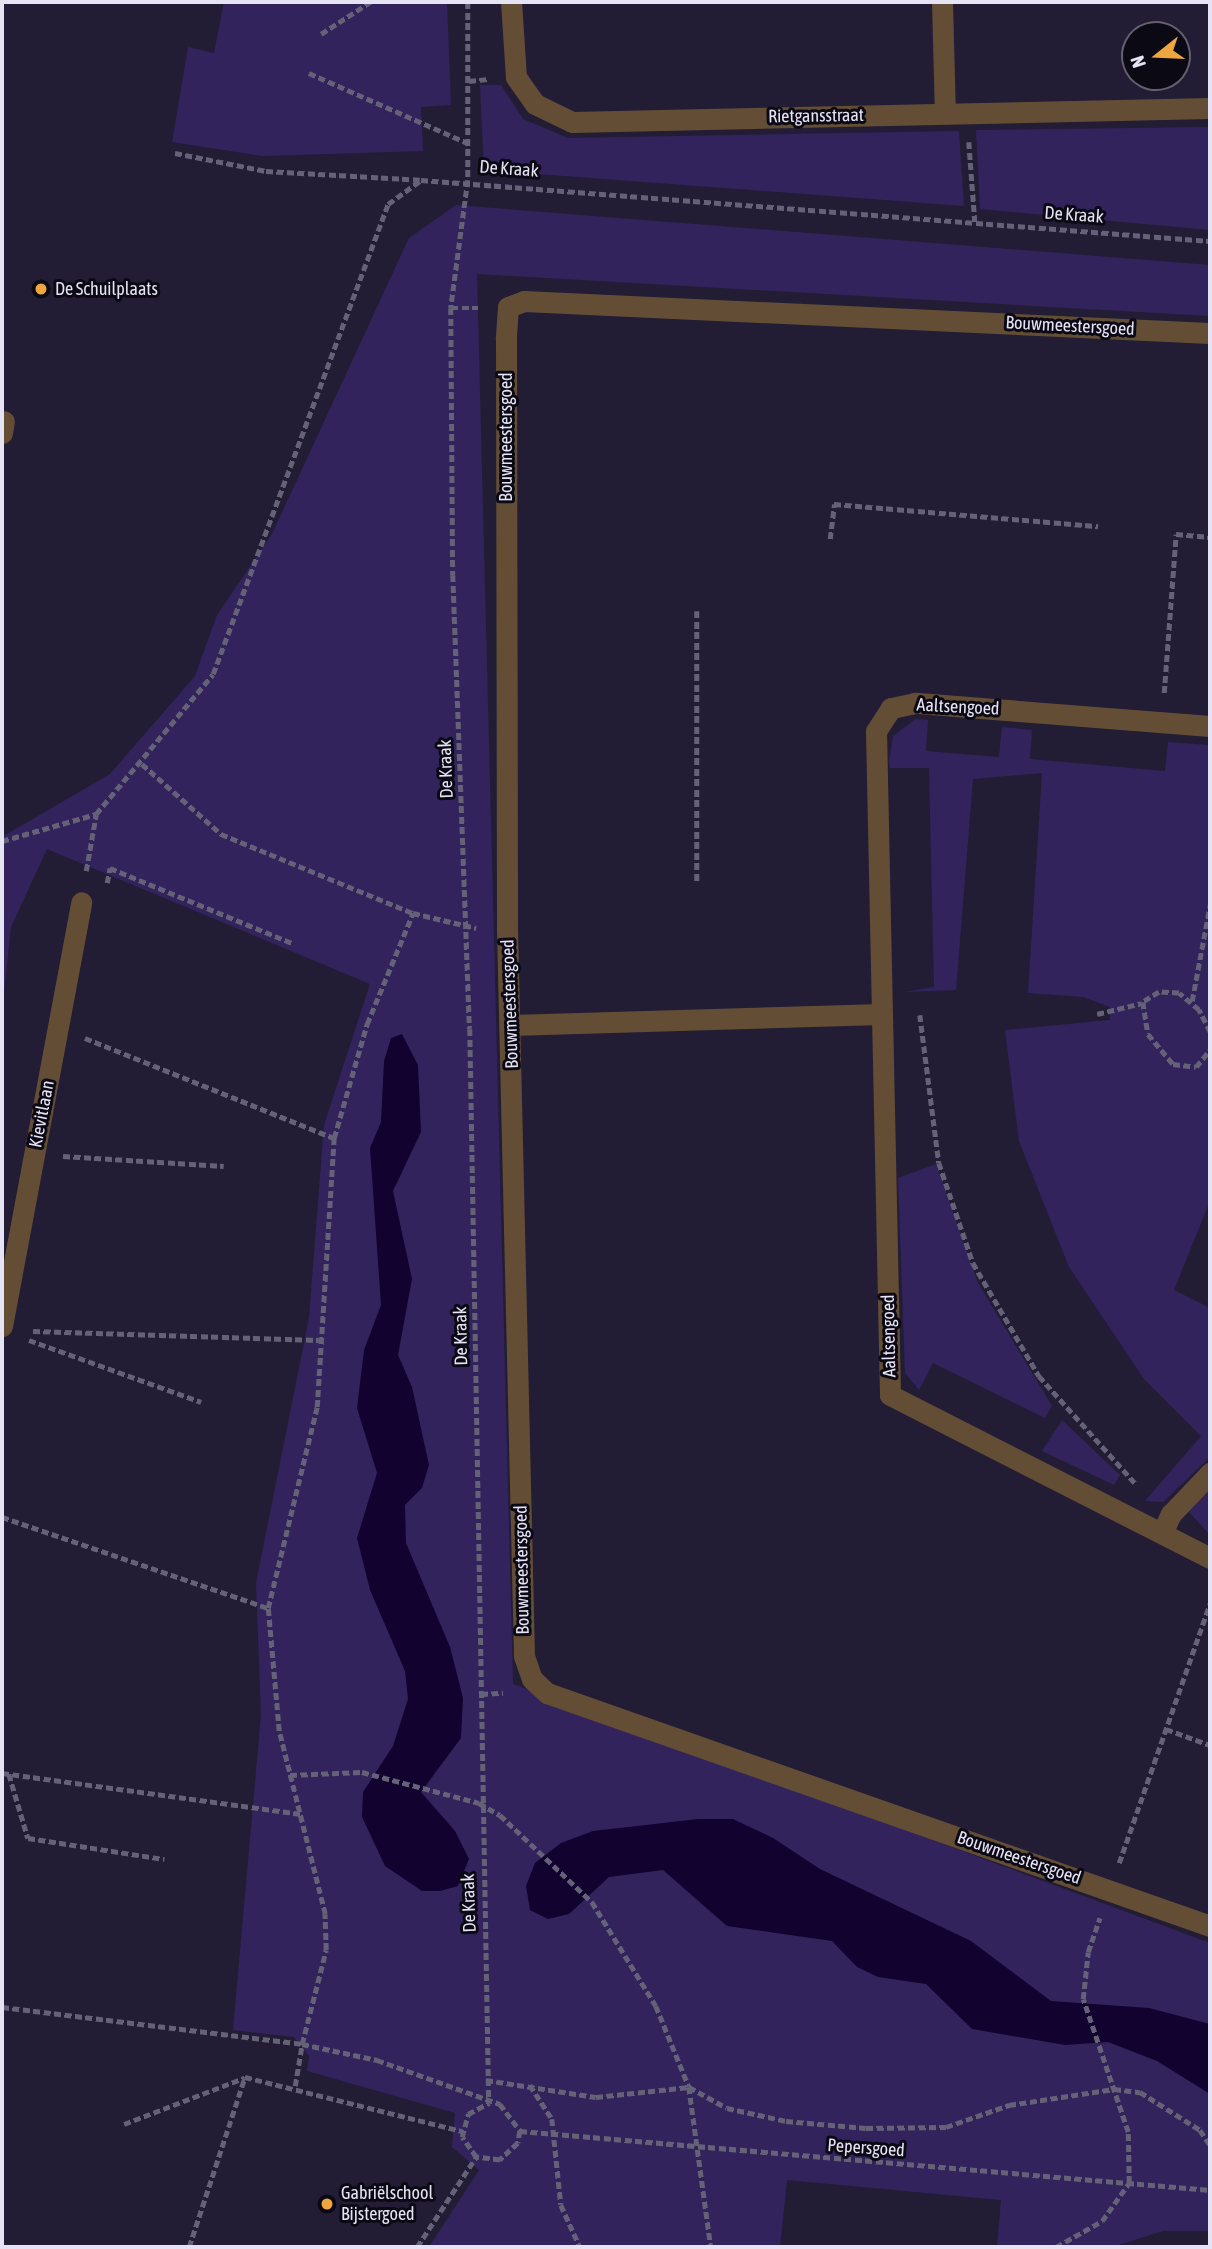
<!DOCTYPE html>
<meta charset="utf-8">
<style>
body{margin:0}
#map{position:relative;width:1212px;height:2249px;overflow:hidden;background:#221d35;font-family:"Asap Condensed",sans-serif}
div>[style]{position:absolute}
.green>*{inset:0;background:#33235d}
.water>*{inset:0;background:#12022f}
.path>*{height:4.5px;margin-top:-2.25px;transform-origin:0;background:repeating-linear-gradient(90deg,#656177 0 7px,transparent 0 10.5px)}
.street>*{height:21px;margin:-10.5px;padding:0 10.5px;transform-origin:10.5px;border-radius:10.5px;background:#634e35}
.dots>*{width:19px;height:19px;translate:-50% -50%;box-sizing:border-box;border:4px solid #0b0914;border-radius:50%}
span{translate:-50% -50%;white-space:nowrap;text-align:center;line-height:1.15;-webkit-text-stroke:6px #0b0914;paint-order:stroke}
.street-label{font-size:18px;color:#e6e3f5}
.poi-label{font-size:18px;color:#e6e3f5}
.left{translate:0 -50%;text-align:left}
.frame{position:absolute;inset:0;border:4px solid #e6e3f5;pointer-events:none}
.north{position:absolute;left:1121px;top:21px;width:70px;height:70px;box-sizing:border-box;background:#0b0914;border:2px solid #63606e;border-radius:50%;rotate:252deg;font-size:19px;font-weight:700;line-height:28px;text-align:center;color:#e6e3f5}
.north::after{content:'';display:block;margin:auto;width:24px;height:32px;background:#f0a63f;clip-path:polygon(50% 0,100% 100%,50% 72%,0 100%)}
</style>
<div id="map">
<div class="green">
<div style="clip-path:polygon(224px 2px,447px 2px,451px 105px,421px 107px,423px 151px,262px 156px,172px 142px,188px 47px,214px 53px)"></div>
<div style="clip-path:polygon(480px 85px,501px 85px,523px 119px,568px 138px,959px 131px,964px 206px,484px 170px)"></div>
<div style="clip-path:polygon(1210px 127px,1210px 230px,980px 209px,976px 130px)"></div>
<div style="clip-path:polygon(456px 205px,1210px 265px,1210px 316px,477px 274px,513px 1684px,1210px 1943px,1210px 2231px,1163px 2231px,1112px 2247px,997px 2247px,1001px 2200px,787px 2180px,780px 2247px,429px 2247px,479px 2170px,452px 2147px,455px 2113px,307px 2071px,309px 2056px,294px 2037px,233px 2030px,261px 1715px,256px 1583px,309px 1318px,324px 1125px,370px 984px,47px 849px,11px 927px,2px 1012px,2px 837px,110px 774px,195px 676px,217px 615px,272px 534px,409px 238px)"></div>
<div style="clip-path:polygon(916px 719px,928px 720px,926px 751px,999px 757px,1002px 727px,1032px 730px,1030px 759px,1165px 771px,1168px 742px,1208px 745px,1210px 1201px,1174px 1290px,1210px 1308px,1210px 1457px,1163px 1502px,1145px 1501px,1201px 1436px,1144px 1379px,1069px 1267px,1019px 1141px,1005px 1030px,1110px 1020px,1110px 1007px,1083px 997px,1028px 993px,1042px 773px,973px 779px,956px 990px,904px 992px,934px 987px,929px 768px,890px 768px,889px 762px,893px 736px)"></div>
<div style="clip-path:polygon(936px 1164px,978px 1283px,1052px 1406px,1045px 1418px,933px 1363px,919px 1390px,905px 1373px,898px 1178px)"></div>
<div style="clip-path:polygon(1062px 1420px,1120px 1475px,1114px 1485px,1042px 1451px)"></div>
<div style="clip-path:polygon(1210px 1486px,1210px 1535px,1189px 1512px)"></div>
</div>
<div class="water">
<div style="clip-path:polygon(402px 1034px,418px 1065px,421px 1132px,393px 1191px,412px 1279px,398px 1355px,412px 1387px,429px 1465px,422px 1488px,405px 1505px,406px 1543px,450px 1647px,463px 1698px,461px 1738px,421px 1792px,455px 1831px,469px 1859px,458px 1886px,440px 1891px,422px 1891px,385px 1866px,362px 1817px,363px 1792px,393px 1746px,408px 1699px,405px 1671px,370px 1590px,357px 1538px,377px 1473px,357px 1408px,364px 1350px,381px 1305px,370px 1148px,381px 1122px,384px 1061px,391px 1038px)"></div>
<div style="clip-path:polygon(698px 1819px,733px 1819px,773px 1838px,820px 1869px,971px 1941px,1051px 2001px,1149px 2008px,1210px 2024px,1210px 2094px,1157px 2061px,1108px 2042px,1065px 2045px,972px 2029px,926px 1984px,878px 1977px,857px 1967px,832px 1941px,727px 1926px,663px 1870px,609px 1877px,569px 1914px,548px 1919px,530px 1910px,526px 1886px,535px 1863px,561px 1843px,593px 1831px)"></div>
</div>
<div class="path">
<div style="left:468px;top:2px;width:178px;rotate:90deg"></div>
<div style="left:468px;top:180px;width:129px;rotate:97.6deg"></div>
<div style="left:451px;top:308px;width:267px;rotate:89.6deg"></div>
<div style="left:453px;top:575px;width:454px;rotate:87.9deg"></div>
<div style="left:470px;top:1029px;width:1074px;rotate:88.99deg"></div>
<div style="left:321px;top:34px;width:59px;rotate:-33.1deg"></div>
<div style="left:309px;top:73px;width:174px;rotate:23.8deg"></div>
<div style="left:469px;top:81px;width:18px;rotate:-6deg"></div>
<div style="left:969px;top:142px;width:80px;rotate:85.7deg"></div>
<div style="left:175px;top:153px;width:93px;rotate:11.2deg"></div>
<div style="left:266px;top:171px;width:154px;rotate:3.3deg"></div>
<div style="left:451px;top:308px;width:27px"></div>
<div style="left:830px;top:539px;width:35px;rotate:-83deg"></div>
<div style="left:834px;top:504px;width:265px;rotate:4.8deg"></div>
<div style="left:697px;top:611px;width:271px;rotate:90deg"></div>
<div style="left:1164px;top:693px;width:159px;rotate:-85.7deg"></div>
<div style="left:1176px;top:534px;width:34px;rotate:5deg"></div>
<div style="left:142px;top:764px;width:106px;rotate:41.5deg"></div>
<div style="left:221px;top:834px;width:208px;rotate:22.4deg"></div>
<div style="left:2px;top:841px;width:98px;rotate:-16deg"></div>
<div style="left:96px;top:814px;width:182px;rotate:-50.1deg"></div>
<div style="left:213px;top:674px;width:502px;rotate:-69.58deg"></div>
<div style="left:388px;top:204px;width:41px;rotate:-36deg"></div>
<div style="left:421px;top:180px;width:791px;rotate:4.42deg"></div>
<div style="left:86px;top:871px;width:57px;rotate:-79.9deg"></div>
<div style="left:107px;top:883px;width:15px;rotate:-79deg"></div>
<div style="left:110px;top:868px;width:197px;rotate:22.4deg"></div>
<div style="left:1192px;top:1001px;width:98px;rotate:-79.4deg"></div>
<div style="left:1097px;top:1014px;width:46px;rotate:-13.7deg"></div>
<div style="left:920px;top:1015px;width:149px;rotate:82.7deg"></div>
<div style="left:939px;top:1163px;width:106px;rotate:71.2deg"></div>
<div style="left:973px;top:1263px;width:131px;rotate:59.7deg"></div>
<div style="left:1039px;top:1376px;width:145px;rotate:48.1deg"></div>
<div style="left:1210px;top:1032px;width:25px;rotate:-117deg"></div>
<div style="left:1199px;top:1010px;width:26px;rotate:-140deg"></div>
<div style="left:1179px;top:993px;width:20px;rotate:-177deg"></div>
<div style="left:1159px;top:992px;width:19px;rotate:148deg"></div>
<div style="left:1143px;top:1002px;width:32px;rotate:81deg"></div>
<div style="left:1148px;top:1034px;width:39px;rotate:50deg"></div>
<div style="left:1173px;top:1064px;width:23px;rotate:7deg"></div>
<div style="left:1196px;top:1067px;width:22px;rotate:-51deg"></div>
<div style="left:85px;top:1038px;width:268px;rotate:21.9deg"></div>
<div style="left:63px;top:1156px;width:161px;rotate:3.6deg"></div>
<div style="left:33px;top:1331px;width:286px;rotate:1.8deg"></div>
<div style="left:29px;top:1340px;width:183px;rotate:19.8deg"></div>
<div style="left:2px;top:1517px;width:281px;rotate:18.9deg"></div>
<div style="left:481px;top:1694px;width:22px;rotate:-3deg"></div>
<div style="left:1166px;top:1729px;width:47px;rotate:20deg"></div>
<div style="left:2px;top:1773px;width:302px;rotate:7.8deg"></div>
<div style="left:9px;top:1774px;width:67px;rotate:73.5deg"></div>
<div style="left:28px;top:1838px;width:138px;rotate:8.8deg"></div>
<div style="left:290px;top:1775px;width:72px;rotate:-2.4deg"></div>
<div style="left:362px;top:1772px;width:121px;rotate:14.8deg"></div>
<div style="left:479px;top:1803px;width:24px;rotate:30deg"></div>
<div style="left:500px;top:1815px;width:127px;rotate:43.4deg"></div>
<div style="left:592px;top:1902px;width:122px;rotate:58.4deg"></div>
<div style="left:656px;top:2006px;width:87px;rotate:67.8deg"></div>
<div style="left:689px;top:2087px;width:43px;rotate:28.9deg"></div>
<div style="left:727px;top:2108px;width:60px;rotate:12.4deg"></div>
<div style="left:786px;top:2121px;width:80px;rotate:5deg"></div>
<div style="left:866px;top:2128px;width:80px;rotate:-0.7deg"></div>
<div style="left:946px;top:2127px;width:67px;rotate:-19.2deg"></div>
<div style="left:1009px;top:2105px;width:106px;rotate:-8.7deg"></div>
<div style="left:1114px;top:2089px;width:26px;rotate:7deg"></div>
<div style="left:1140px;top:2092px;width:71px;rotate:32.3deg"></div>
<div style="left:1200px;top:2130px;width:18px;rotate:56deg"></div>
<div style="left:1119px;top:1863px;width:275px;rotate:-70.7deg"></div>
<div style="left:2px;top:2007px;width:302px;rotate:7deg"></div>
<div style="left:302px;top:2044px;width:97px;rotate:-75.7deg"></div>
<div style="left:326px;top:1950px;width:36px;rotate:-92deg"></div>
<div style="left:325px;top:1914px;width:189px;rotate:-104.1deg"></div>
<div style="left:279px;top:1731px;width:123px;rotate:-95.1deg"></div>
<div style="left:268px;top:1608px;width:207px;rotate:-76.3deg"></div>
<div style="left:317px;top:1407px;width:270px;rotate:-86.4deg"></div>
<div style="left:334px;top:1138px;width:119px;rotate:-73.9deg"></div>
<div style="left:367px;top:1024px;width:120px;rotate:-67.5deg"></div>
<div style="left:413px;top:913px;width:65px;rotate:13.4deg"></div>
<div style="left:486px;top:2080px;width:111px;rotate:8.8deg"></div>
<div style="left:596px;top:2097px;width:94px;rotate:-6.1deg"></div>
<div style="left:689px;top:2087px;width:162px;rotate:82.2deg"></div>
<div style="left:530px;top:2085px;width:40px;rotate:57.1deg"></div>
<div style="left:552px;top:2119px;width:86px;rotate:84deg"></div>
<div style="left:561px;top:2205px;width:46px;rotate:65.7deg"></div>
<div style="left:295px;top:2086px;width:43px;rotate:-80.5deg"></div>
<div style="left:302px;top:2044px;width:77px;rotate:12deg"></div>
<div style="left:377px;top:2060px;width:131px;rotate:19.7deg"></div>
<div style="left:500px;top:2104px;width:34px;rotate:53deg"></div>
<div style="left:520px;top:2131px;width:12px;rotate:99deg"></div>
<div style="left:518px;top:2143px;width:25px;rotate:137deg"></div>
<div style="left:500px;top:2160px;width:24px;rotate:-173deg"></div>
<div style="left:476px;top:2157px;width:24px;rotate:-125deg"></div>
<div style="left:462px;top:2137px;width:24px;rotate:-75deg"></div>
<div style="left:468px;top:2114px;width:24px;rotate:-28deg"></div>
<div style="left:124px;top:2124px;width:129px;rotate:-21deg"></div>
<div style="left:520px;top:2131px;width:693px;rotate:4.89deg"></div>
<div style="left:189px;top:2247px;width:179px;rotate:-71.8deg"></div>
<div style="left:245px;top:2077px;width:224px;rotate:14deg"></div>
<div style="left:417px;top:2247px;width:108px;rotate:-56.8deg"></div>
<div style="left:1056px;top:2247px;width:53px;rotate:-29.5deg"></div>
<div style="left:1102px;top:2221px;width:47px;rotate:-54.6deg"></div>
<div style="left:1129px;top:2183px;width:51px;rotate:-91.1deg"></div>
<div style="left:1128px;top:2132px;width:140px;rotate:-108.7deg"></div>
<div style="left:1083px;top:1999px;width:47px;rotate:-83.9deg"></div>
<div style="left:1088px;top:1952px;width:36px;rotate:-71deg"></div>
</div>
<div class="street">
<div style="left:511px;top:2px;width:75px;rotate:86.2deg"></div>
<div style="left:516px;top:77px;width:33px;rotate:55deg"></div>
<div style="left:535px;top:104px;width:41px;rotate:25.9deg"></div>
<div style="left:572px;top:122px;width:638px;rotate:-1.26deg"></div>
<div style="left:942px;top:2px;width:111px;rotate:88.5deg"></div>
<div style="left:1210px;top:333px;width:687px;rotate:-177.33deg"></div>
<div style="left:524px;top:301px;width:17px;rotate:159deg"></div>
<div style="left:508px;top:307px;width:32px;rotate:94deg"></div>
<div style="left:506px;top:339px;width:590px;rotate:89.9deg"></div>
<div style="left:507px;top:929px;width:727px;rotate:88.66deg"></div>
<div style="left:524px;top:1656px;width:24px;rotate:71deg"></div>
<div style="left:532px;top:1679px;width:21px;rotate:43deg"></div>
<div style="left:547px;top:1693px;width:703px;rotate:19.36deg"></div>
<div style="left:2px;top:433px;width:12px;rotate:-81deg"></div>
<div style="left:1210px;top:726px;width:296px;rotate:-175.5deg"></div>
<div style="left:915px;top:703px;width:25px;rotate:168deg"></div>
<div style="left:891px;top:708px;width:27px;rotate:123deg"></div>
<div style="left:876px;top:731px;width:664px;rotate:88.79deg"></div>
<div style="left:890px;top:1395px;width:359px;rotate:27deg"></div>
<div style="left:511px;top:1025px;width:370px;rotate:-1.7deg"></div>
<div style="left:2px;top:1326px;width:431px;rotate:-79.4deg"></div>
<div style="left:1162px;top:1533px;width:21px;rotate:-65deg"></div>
<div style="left:1171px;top:1514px;width:57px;rotate:-46.4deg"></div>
</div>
<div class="dots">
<div style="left:41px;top:289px;background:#f0a63f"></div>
<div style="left:327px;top:2204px;background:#f0a63f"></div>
</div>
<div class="street-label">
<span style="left:816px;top:116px;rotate:-1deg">Rietgansstraat</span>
<span style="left:509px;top:169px;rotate:4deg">De Kraak</span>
<span style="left:1074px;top:215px;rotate:4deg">De Kraak</span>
<span style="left:1070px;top:326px;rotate:3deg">Bouwmeestersgoed</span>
<span style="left:506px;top:437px;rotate:-90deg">Bouwmeestersgoed</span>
<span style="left:958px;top:707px;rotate:3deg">Aaltsengoed</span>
<span style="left:446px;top:769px;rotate:-92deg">De Kraak</span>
<span style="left:510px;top:1004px;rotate:-92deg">Bouwmeestersgoed</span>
<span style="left:42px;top:1114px;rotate:-79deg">Kievitlaan</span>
<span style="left:461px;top:1336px;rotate:-91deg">De Kraak</span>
<span style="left:889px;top:1336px;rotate:-91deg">Aaltsengoed</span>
<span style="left:522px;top:1570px;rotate:-91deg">Bouwmeestersgoed</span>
<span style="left:1019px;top:1858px;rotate:19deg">Bouwmeestersgoed</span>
<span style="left:469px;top:1903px;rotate:-92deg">De Kraak</span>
<span style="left:866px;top:2148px;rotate:4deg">Pepersgoed</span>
</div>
<div class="poi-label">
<span class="left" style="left:55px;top:289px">De Schuilplaats</span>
<span class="left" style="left:341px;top:2204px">Gabriëlschool<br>Bijstergoed</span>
</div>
<div class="frame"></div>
<div class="north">N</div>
</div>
